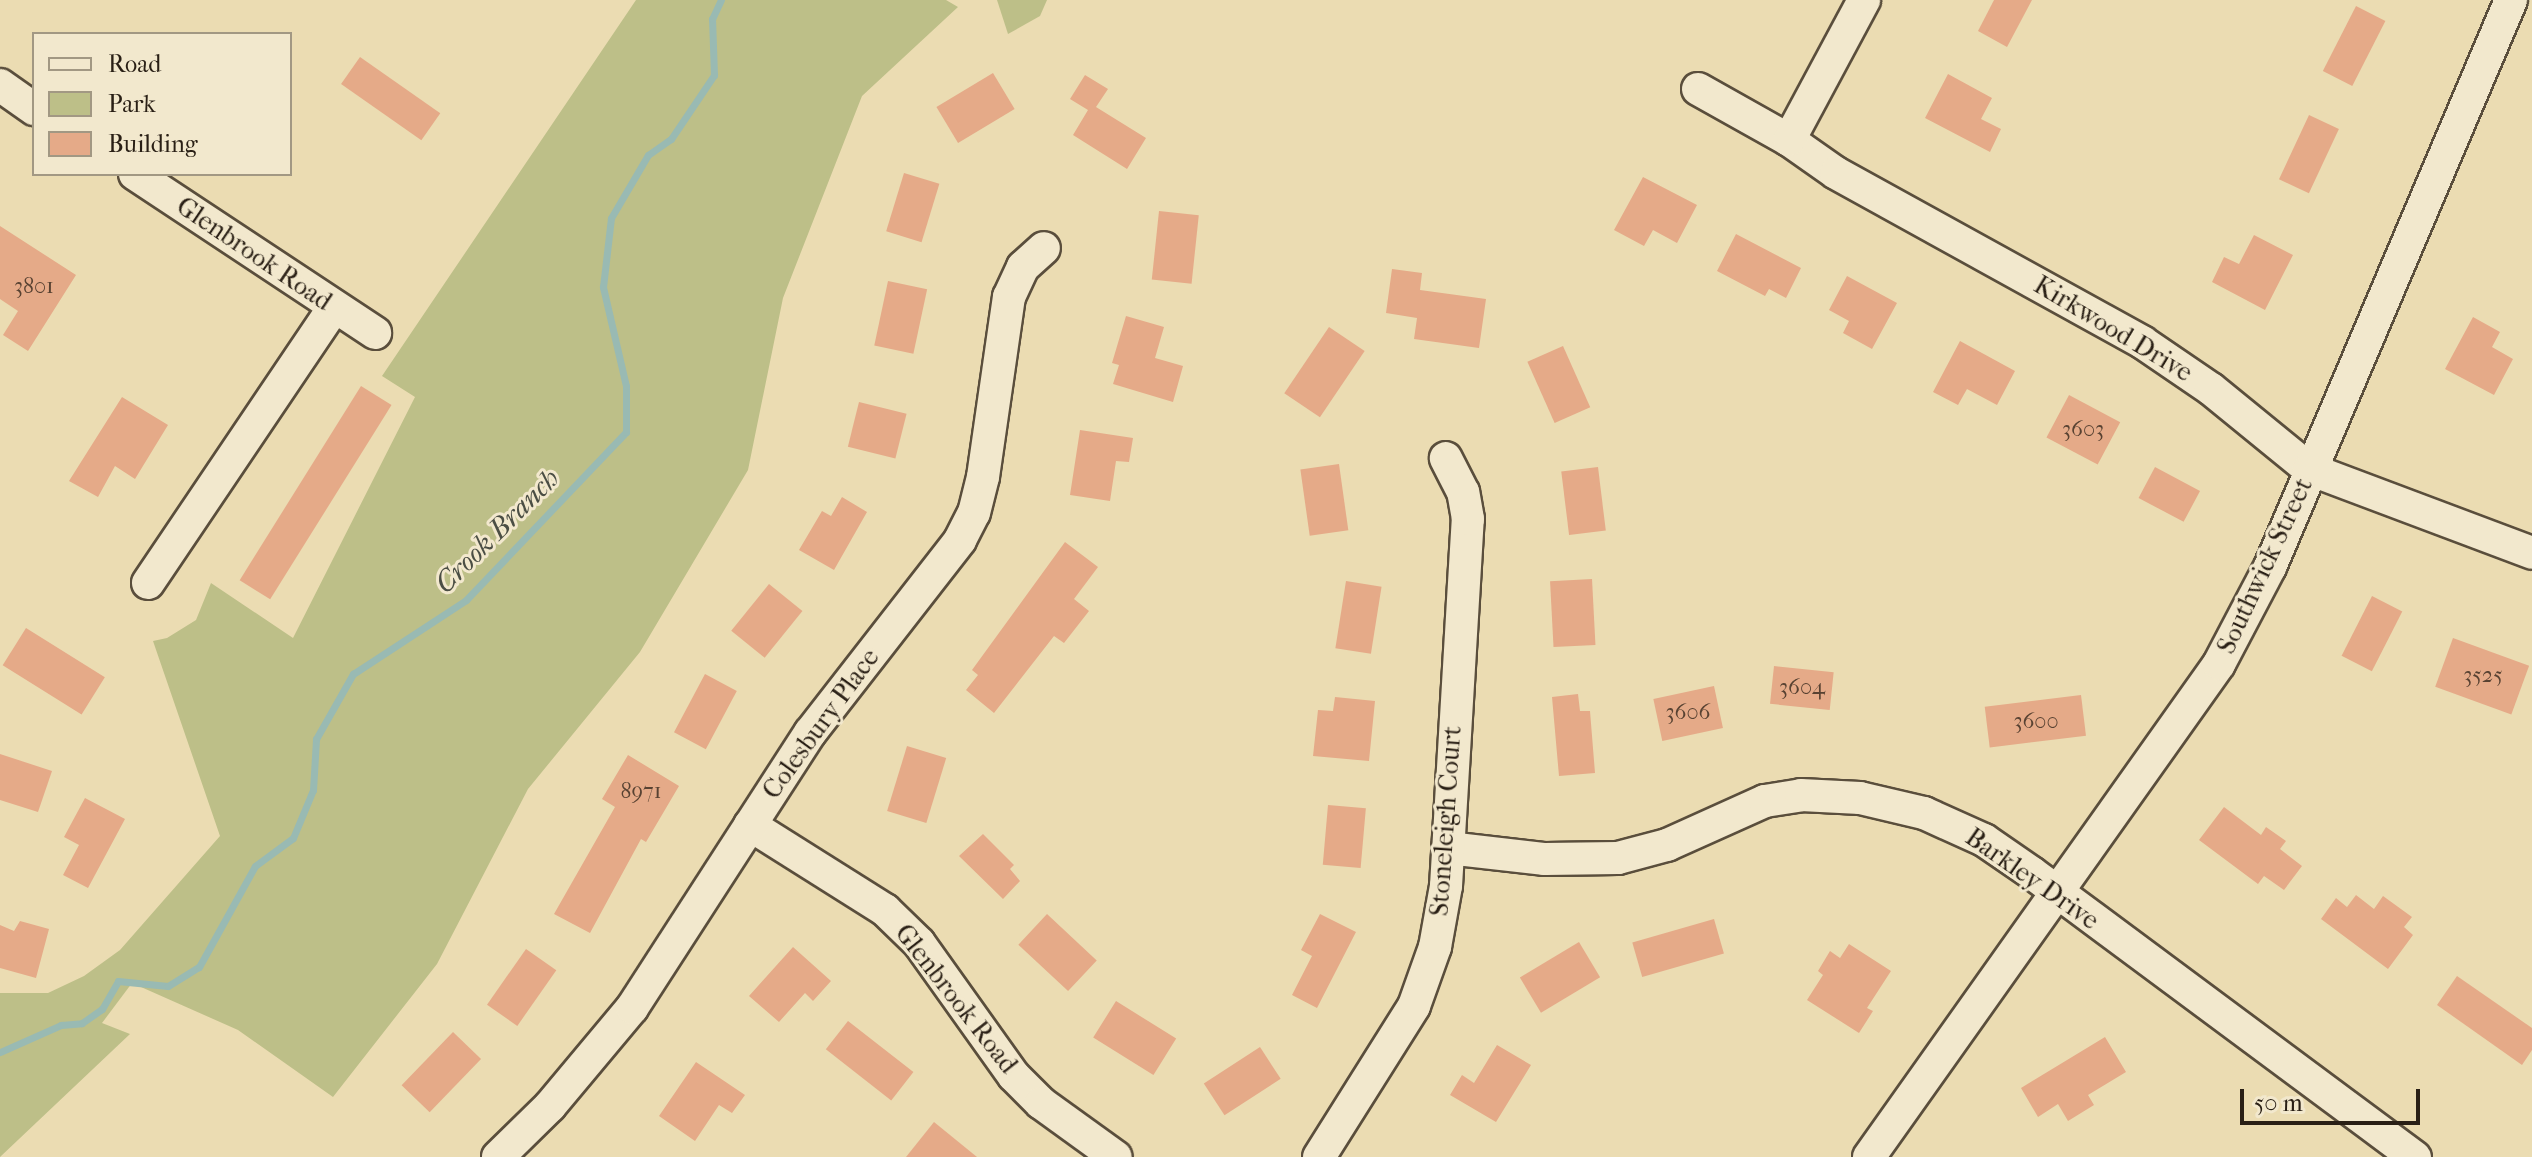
<!DOCTYPE html>
<style>
body{margin:0}
#map{position:relative;width:2532px;height:1157px;overflow:hidden;background:#ebdcb2;font-family:"IM FELL French Canon",serif}
div>[style]{position:absolute}
.green>*{inset:0;background:#bdbf88}
.stream>*{height:7px;margin:-3.5px;padding:0 3.5px;transform-origin:3.5px;border-radius:3.5px;background:#99bab3}
.building>*{inset:0;background:#e5aa88;transform-origin:0 0}
.roads{filter:drop-shadow(2px 0 #5a4e3c) drop-shadow(-2px 0 #5a4e3c) drop-shadow(0 2px #5a4e3c) drop-shadow(0 -2px #5a4e3c)}
.minor>*{height:32px;margin:-16px;padding:0 16px;transform-origin:16px;border-radius:16px;background:#f2e8cd}
span{translate:-50% -50%;white-space:nowrap;text-align:center;line-height:1.15;-webkit-text-stroke:6px #f2e8cd;paint-order:stroke}
.number-label{font-size:22px;color:#584232}
.number-label span{-webkit-text-stroke-width:0}
.street-label{font-size:26px;color:#291f15}
.water-label{font-size:28px;color:#4b4e44;font-style:italic}
.legend{position:absolute;left:32px;top:32px;width:260px;height:144px;box-sizing:border-box;background:#f2e8cd;border:2px solid #a29883;margin:0;padding:10px 14px;list-style:none;font-size:24px;color:#291f15}
.legend li{display:flex;align-items:center;gap:16px;height:40px}
.legend b{width:40px;border:2px solid #a29883}
.scale{position:absolute;left:2240px;top:1089px;width:180px;height:36px;box-sizing:border-box;border:4px solid #291f15;border-top:0;padding-left:10px;font-size:24px;line-height:28px;white-space:nowrap;color:#291f15;-webkit-text-stroke:6px #f2e8cd;paint-order:stroke}
</style>
<div id="map">
<div class="green">
<div style="clip-path:polygon(636px 0,946px 0,958px 7px,862px 96px,783px 298px,748px 470px,640px 652px,528px 789px,437px 964px,333px 1097px,238px 1030px,132px 983px,102px 1023px,130px 1034px,0 1157px,0 993px,48px 993px,84px 976px,120px 950px,220px 836px,153px 641px,167px 638px,196px 620px,211px 583px,293px 638px,415px 397px,382px 376px)"></div>
<div style="clip-path:polygon(997px 0,1047px 0,1040px 16px,1008px 34px)"></div>
</div>
<div class="stream">
<div style="left:0;top:1052px;width:67px;rotate:-23.9deg"></div>
<div style="left:61px;top:1025px;width:21px;rotate:-5deg"></div>
<div style="left:82px;top:1023px;width:24px;rotate:-35deg"></div>
<div style="left:102px;top:1009px;width:32px;rotate:-60deg"></div>
<div style="left:118px;top:981px;width:50px;rotate:5.7deg"></div>
<div style="left:168px;top:986px;width:36px;rotate:-32deg"></div>
<div style="left:199px;top:967px;width:115px;rotate:-61deg"></div>
<div style="left:255px;top:866px;width:47px;rotate:-36.4deg"></div>
<div style="left:293px;top:838px;width:52px;rotate:-67.4deg"></div>
<div style="left:313px;top:790px;width:51px;rotate:-86.6deg"></div>
<div style="left:316px;top:739px;width:75px;rotate:-60.4deg"></div>
<div style="left:353px;top:674px;width:135px;rotate:-33.2deg"></div>
<div style="left:466px;top:600px;width:232px;rotate:-46.4deg"></div>
<div style="left:626px;top:432px;width:46px;rotate:-90deg"></div>
<div style="left:626px;top:386px;width:102px;rotate:-103.1deg"></div>
<div style="left:603px;top:287px;width:69px;rotate:-83.4deg"></div>
<div style="left:611px;top:218px;width:73px;rotate:-59.6deg"></div>
<div style="left:648px;top:155px;width:28px;rotate:-35deg"></div>
<div style="left:671px;top:139px;width:77px;rotate:-56.1deg"></div>
<div style="left:714px;top:75px;width:56px;rotate:-92deg"></div>
<div style="left:712px;top:19px;width:21px;rotate:-65deg"></div>
</div>
<div class="building">
<div style="clip-path:polygon(1994px 0,2032px 0,2007px 47px,1978px 31px)"></div>
<div style="left:2356px;top:6px;width:33px;height:73px;rotate:27deg"></div>
<div style="left:360px;top:57px;width:98px;height:33px;rotate:35deg"></div>
<div style="left:993px;top:73px;width:42px;height:66px;rotate:59deg"></div>
<div style="clip-path:polygon(1948px 74px,1992px 98px,1981px 119px,2001px 129px,1990px 152px,1925px 118px)"></div>
<div style="clip-path:polygon(1085px 75px,1108px 89px,1096px 107px,1146px 138px,1127px 169px,1073px 135px,1088px 110px,1070px 99px)"></div>
<div style="left:2309px;top:115px;width:33px;height:71px;rotate:25deg"></div>
<div style="left:904px;top:173px;width:37px;height:61px;rotate:17deg"></div>
<div style="clip-path:polygon(1643px 177px,1697px 205px,1677px 243px,1653px 230px,1644px 246px,1614px 230px)"></div>
<div style="left:1159px;top:211px;width:40px;height:69px;rotate:6deg"></div>
<div style="clip-path:polygon(0 226px,76px 275px,28px 351px,3px 335px,18px 311px,0 299px)"></div>
<div style="clip-path:polygon(1736px 234px,1801px 268px,1786px 298px,1769px 289px,1765px 296px,1717px 271px)"></div>
<div style="clip-path:polygon(2254px 235px,2293px 255px,2265px 310px,2212px 282px,2224px 257px,2239px 264px)"></div>
<div style="clip-path:polygon(1392px 269px,1422px 273px,1420px 290px,1486px 299px,1479px 348px,1414px 339px,1417px 318px,1386px 313px)"></div>
<div style="clip-path:polygon(1847px 276px,1897px 303px,1872px 349px,1843px 333px,1849px 321px,1829px 310px)"></div>
<div style="left:888px;top:281px;width:40px;height:66px;rotate:12deg"></div>
<div style="clip-path:polygon(1126px 316px,1164px 327px,1155px 358px,1183px 366px,1173px 402px,1113px 384px,1119px 365px,1112px 363px)"></div>
<div style="clip-path:polygon(2473px 317px,2500px 332px,2492px 347px,2513px 359px,2494px 395px,2445px 369px)"></div>
<div style="left:1329px;top:327px;width:43px;height:80px;rotate:34deg"></div>
<div style="clip-path:polygon(1960px 341px,2015px 371px,1997px 405px,1967px 389px,1958px 405px,1933px 392px)"></div>
<div style="left:1563px;top:346px;width:67px;height:39px;rotate:66deg"></div>
<div style="left:361px;top:386px;width:36px;height:229px;rotate:32deg"></div>
<div style="left:2069px;top:395px;width:58px;height:48px;rotate:28deg"></div>
<div style="clip-path:polygon(122px 397px,168px 425px,135px 479px,115px 466px,98px 497px,69px 481px)"></div>
<div style="left:859px;top:402px;width:49px;height:46px;rotate:14deg"></div>
<div style="clip-path:polygon(1080px 430px,1133px 438px,1129px 462px,1116px 461px,1110px 501px,1070px 495px)"></div>
<div style="left:1339px;top:464px;width:67px;height:39px;rotate:82deg"></div>
<div style="left:1598px;top:467px;width:64px;height:37px;rotate:83deg"></div>
<div style="left:2155px;top:467px;width:51px;height:35px;rotate:28deg"></div>
<div style="clip-path:polygon(842px 497px,867px 512px,834px 570px,799px 550px,822px 511px,831px 516px)"></div>
<div style="clip-path:polygon(1065px 542px,1098px 567px,1074px 599px,1089px 611px,1064px 643px,1054px 636px,994px 713px,966px 690px,978px 675px,972px 670px)"></div>
<div style="left:1592px;top:579px;width:66px;height:42px;rotate:87deg"></div>
<div style="left:1346px;top:581px;width:36px;height:68px;rotate:9deg"></div>
<div style="left:769px;top:584px;width:43px;height:60px;rotate:39deg"></div>
<div style="left:2372px;top:596px;width:34px;height:67px;rotate:27deg"></div>
<div style="left:26px;top:628px;width:93px;height:44px;rotate:32deg"></div>
<div style="left:2453px;top:638px;width:81px;height:52px;rotate:20deg"></div>
<div style="left:1774px;top:666px;width:60px;height:38px;rotate:6deg"></div>
<div style="left:705px;top:674px;width:36px;height:66px;rotate:28deg"></div>
<div style="left:1714px;top:686px;width:43px;height:62px;rotate:78deg"></div>
<div style="clip-path:polygon(1578px 694px,1580px 711px,1590px 711px,1595px 773px,1559px 776px,1552px 697px)"></div>
<div style="left:2081px;top:695px;width:41px;height:97px;rotate:83deg"></div>
<div style="clip-path:polygon(1335px 697px,1375px 701px,1369px 761px,1313px 756px,1318px 710px,1333px 711px)"></div>
<div style="left:907px;top:746px;width:41px;height:68px;rotate:17deg"></div>
<div style="clip-path:polygon(0 754px,52px 771px,38px 812px,0 800px)"></div>
<div style="clip-path:polygon(628px 755px,679px 786px,646px 842px,641px 839px,590px 933px,554px 914px,615px 807px,602px 799px)"></div>
<div style="clip-path:polygon(85px 798px,125px 819px,88px 888px,63px 875px,79px 845px,64px 837px)"></div>
<div style="left:1328px;top:805px;width:38px;height:60px;rotate:5deg"></div>
<div style="clip-path:polygon(2224px 807px,2261px 835px,2266px 827px,2286px 841px,2280px 849px,2302px 866px,2284px 890px,2264px 876px,2258px 884px,2199px 840px)"></div>
<div style="clip-path:polygon(983px 834px,1014px 865px,1010px 869px,1020px 881px,1003px 899px,959px 856px)"></div>
<div style="clip-path:polygon(2356px 895px,2374px 909px,2383px 896px,2412px 917px,2404px 927px,2413px 935px,2388px 969px,2321px 919px,2336px 898px,2347px 907px)"></div>
<div style="left:1047px;top:914px;width:68px;height:42px;rotate:43deg"></div>
<div style="clip-path:polygon(1320px 914px,1356px 932px,1317px 1008px,1292px 995px,1312px 956px,1301px 950px)"></div>
<div style="left:1714px;top:919px;width:36px;height:85px;rotate:74deg"></div>
<div style="clip-path:polygon(20px 921px,49px 929px,36px 978px,0 968px,0 925px,14px 931px)"></div>
<div style="left:1579px;top:942px;width:41px;height:69px;rotate:59deg"></div>
<div style="clip-path:polygon(1849px 944px,1891px 971px,1867px 1008px,1873px 1011px,1859px 1033px,1807px 1000px,1823px 975px,1818px 971px,1830px 951px,1840px 958px)"></div>
<div style="clip-path:polygon(793px 947px,831px 981px,813px 1001px,805px 993px,779px 1022px,749px 996px)"></div>
<div style="left:526px;top:949px;width:37px;height:68px;rotate:35deg"></div>
<div style="clip-path:polygon(2457px 976px,2532px 1028px,2532px 1050px,2522px 1065px,2437px 1005px)"></div>
<div style="left:1116px;top:1001px;width:71px;height:43px;rotate:32deg"></div>
<div style="left:848px;top:1021px;width:83px;height:36px;rotate:38deg"></div>
<div style="left:453px;top:1032px;width:39px;height:74px;rotate:44deg"></div>
<div style="clip-path:polygon(2105px 1037px,2126px 1072px,2088px 1095px,2094px 1105px,2068px 1121px,2058px 1104px,2038px 1117px,2021px 1088px)"></div>
<div style="clip-path:polygon(1497px 1045px,1531px 1065px,1496px 1122px,1450px 1095px,1462px 1075px,1474px 1083px)"></div>
<div style="left:1260px;top:1047px;width:38px;height:67px;rotate:57deg"></div>
<div style="clip-path:polygon(696px 1062px,745px 1095px,732px 1113px,719px 1105px,695px 1141px,659px 1116px)"></div>
<div style="clip-path:polygon(934px 1122px,977px 1157px,906px 1157px)"></div>
</div>
<div class="roads">
<div class="minor">
<div style="left:0;top:85px;width:42px;rotate:35.2deg"></div>
<div style="left:1698px;top:89px;width:104px;rotate:29.3deg"></div>
<div style="left:1789px;top:140px;width:57px;rotate:35.1deg"></div>
<div style="left:1836px;top:173px;width:350px;rotate:28.9deg"></div>
<div style="left:2142px;top:342px;width:83px;rotate:34.3deg"></div>
<div style="left:2211px;top:389px;width:127px;rotate:39.2deg"></div>
<div style="left:2309px;top:469px;width:238px;rotate:20.6deg"></div>
<div style="left:1789px;top:140px;width:159px;rotate:-61.8deg"></div>
<div style="left:135px;top:174px;width:288px;rotate:33.5deg"></div>
<div style="left:148px;top:583px;width:331px;rotate:-56deg"></div>
<div style="left:750px;top:825px;width:160px;rotate:32.2deg"></div>
<div style="left:885px;top:910px;width:47px;rotate:44.1deg"></div>
<div style="left:919px;top:943px;width:163px;rotate:54.5deg"></div>
<div style="left:1014px;top:1076px;width:38px;rotate:45deg"></div>
<div style="left:1041px;top:1103px;width:92px;rotate:35.8deg"></div>
<div style="left:1448px;top:848px;width:98px;rotate:6.5deg"></div>
<div style="left:1545px;top:859px;width:73px;rotate:-0.8deg"></div>
<div style="left:1618px;top:858px;width:51px;rotate:-14.9deg"></div>
<div style="left:1667px;top:845px;width:107px;rotate:-24.2deg"></div>
<div style="left:1765px;top:801px;width:36px;rotate:-9deg"></div>
<div style="left:1801px;top:795px;width:59px;rotate:2.9deg"></div>
<div style="left:1860px;top:798px;width:66px;rotate:13.2deg"></div>
<div style="left:1924px;top:813px;width:66px;rotate:24.2deg"></div>
<div style="left:1984px;top:840px;width:58px;rotate:34.5deg"></div>
<div style="left:2032px;top:873px;width:477px;rotate:36.6deg"></div>
<div style="left:498px;top:1157px;width:73px;rotate:-44.4deg"></div>
<div style="left:550px;top:1106px;width:128px;rotate:-50.1deg"></div>
<div style="left:632px;top:1008px;width:328px;rotate:-57.1deg"></div>
<div style="left:810px;top:733px;width:244px;rotate:-52.1deg"></div>
<div style="left:960px;top:540px;width:30px;rotate:-63deg"></div>
<div style="left:974px;top:513px;width:37px;rotate:-76deg"></div>
<div style="left:983px;top:477px;width:182px;rotate:-81.8deg"></div>
<div style="left:1009px;top:297px;width:33px;rotate:-65deg"></div>
<div style="left:1023px;top:267px;width:28px;rotate:-42deg"></div>
<div style="left:1319px;top:1157px;width:178px;rotate:-57.8deg"></div>
<div style="left:1414px;top:1006px;width:63px;rotate:-70.4deg"></div>
<div style="left:1435px;top:947px;width:62px;rotate:-79.8deg"></div>
<div style="left:1446px;top:886px;width:368px;rotate:-86.6deg"></div>
<div style="left:1468px;top:519px;width:27px;rotate:-100deg"></div>
<div style="left:1463px;top:492px;width:38px;rotate:-117deg"></div>
<div style="left:1869px;top:1157px;width:605px;rotate:-54.63deg"></div>
<div style="left:2219px;top:664px;width:110px;rotate:-62.3deg"></div>
<div style="left:2270px;top:567px;width:616px;rotate:-66.97deg"></div>
</div>
</div>
<div class="number-label">
<span style="left:34px;top:287px">3801</span>
<span style="left:2083px;top:430px">3603</span>
<span style="left:2483px;top:676px">3525</span>
<span style="left:1802px;top:688px">3604</span>
<span style="left:1688px;top:713px">3606</span>
<span style="left:2036px;top:722px">3600</span>
<span style="left:641px;top:792px">8971</span>
</div>
<div class="street-label">
<span style="left:254px;top:254px;rotate:34deg">Glenbrook Road</span>
<span style="left:2113px;top:329px;rotate:31deg">Kirkwood Drive</span>
<span style="left:2265px;top:566px;rotate:-65deg">Southwick Street</span>
<span style="left:821px;top:724px;rotate:-54deg">Colesbury Place</span>
<span style="left:1446px;top:821px;rotate:-86deg">Stoneleigh Court</span>
<span style="left:2032px;top:879px;rotate:35deg">Barkley Drive</span>
<span style="left:956px;top:999px;rotate:52deg">Glenbrook Road</span>
</div>
<div class="water-label">
<span style="left:497px;top:531px;rotate:-45deg">Crook Branch</span>
</div>
<ul class="legend">
<li><b style="height:10px;background:#f2e8cd"></b>Road</li>
<li><b style="height:22px;background:#bdbf88"></b>Park</li>
<li><b style="height:22px;background:#e5aa88"></b>Building</li>
</ul>
<div class="scale">50 m</div>
</div>
